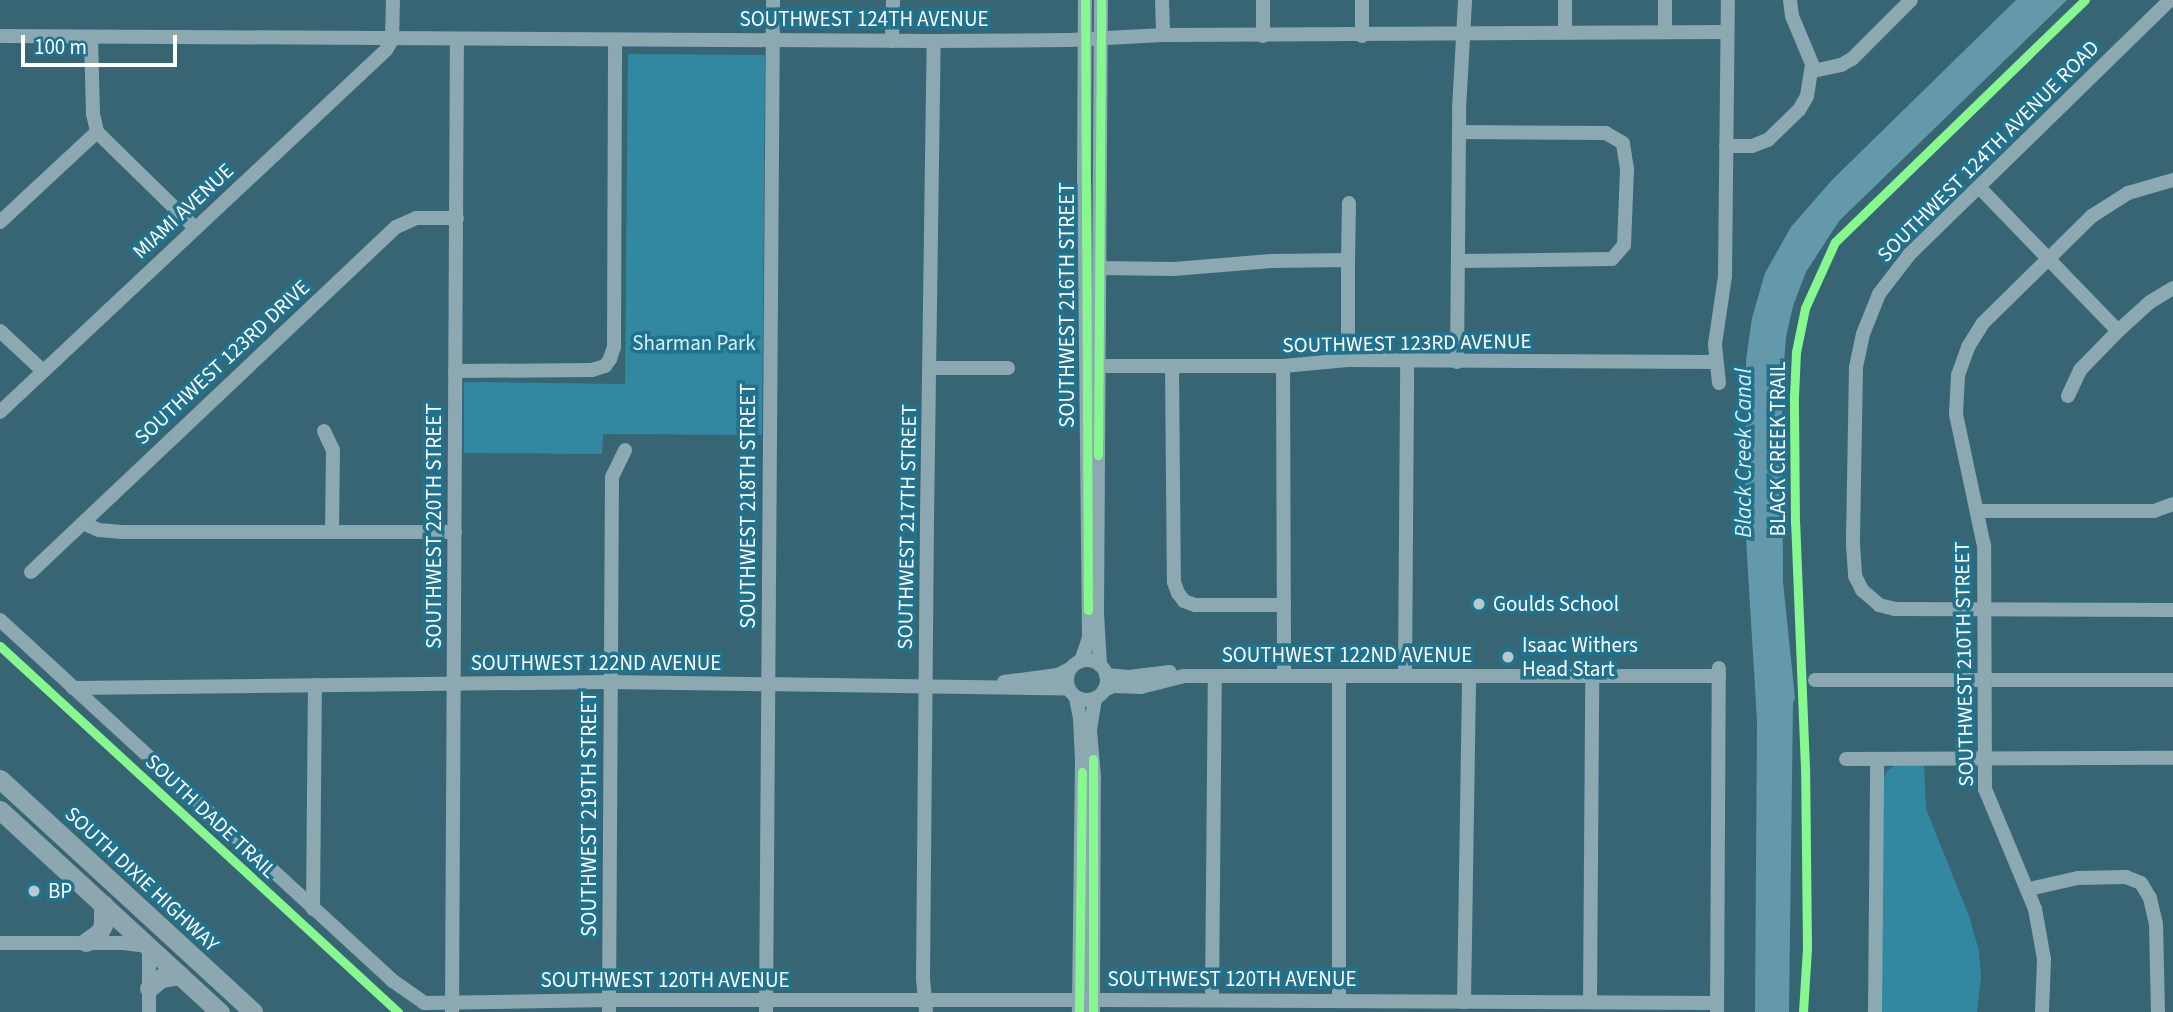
<!DOCTYPE html>
<style>
body{margin:0}
#map{position:relative;width:2173px;height:1012px;overflow:hidden;background:#386574;font-family:"Source Sans 3",sans-serif}
div>[style]{position:absolute}
.green>*{inset:0;background:#3288a1}
.water>*{inset:0;background:#6499ab}
.minor>*{height:14px;margin:-7px;padding:0 7px;transform-origin:7px;border-radius:7px;background:#8ca8b1}
.minor>.ring{margin:-7px;padding:0;box-sizing:content-box;background:none;border:14px solid #8ca8b1;border-radius:50%}
.highway>*{height:19px;margin:-9.5px;padding:0 9.5px;transform-origin:9.5px;border-radius:9.5px;background:#8ca7b0}
.cycleway>*{height:9px;margin:-4.5px;padding:0 4.5px;transform-origin:4.5px;border-radius:4.5px;background:#87f88f}
.dots>*{width:19px;height:19px;translate:-50% -50%;box-sizing:border-box;border:4px solid #20728d;border-radius:50%}
span{translate:-50% -50%;white-space:nowrap;text-align:center;line-height:1.15;-webkit-text-stroke:7px #20728d;paint-order:stroke}
.street-label{font-size:21px;color:#fff}
.park-label{font-size:21px;color:#d4f0f9}
.poi-label{font-size:21px;color:#fff}
.left{translate:0 -50%;text-align:left}
.water-label{font-size:23px;color:#d2eff7;font-style:italic}
.scale{position:absolute;left:21px;top:35px;width:156px;height:32px;box-sizing:border-box;border:4px solid #fff;border-top:0;padding-left:9px;font-size:21px;line-height:24px;white-space:nowrap;color:#fff;-webkit-text-stroke:5px #20728d;paint-order:stroke}
</style>
<div id="map">
<div class="green">
<div style="clip-path:polygon(628px 54px,765px 55px,762px 435px,603px 434px,602px 454px,464px 453px,464px 382px,625px 384px)"></div>
<div style="clip-path:polygon(1897px 764px,1924px 764px,1926px 809px,1969px 916px,1979px 951px,1981px 976px,1977px 1012px,1880px 1012px,1883px 780px,1887px 771px)"></div>
</div>
<div class="water">
<div style="clip-path:polygon(2016px 0,2067px 0,1839px 221px,1806px 272px,1793px 306px,1786px 337px,1782px 391px,1783px 582px,1795px 698px,1793px 703px,1789px 1012px,1755px 1012px,1757px 721px,1745px 522px,1746px 360px,1752px 318px,1765px 273px,1791px 227px,1832px 180px)"></div>
</div>
<div class="minor">
<div style="left:1162px;top:0;width:35px;rotate:88deg"></div>
<div style="left:2170px;top:0;width:365px;rotate:135.7deg"></div>
<div style="left:1909px;top:255px;width:49px;rotate:127.6deg"></div>
<div style="left:1879px;top:294px;width:43px;rotate:111.8deg"></div>
<div style="left:1863px;top:334px;width:34px;rotate:102deg"></div>
<div style="left:1856px;top:367px;width:178px;rotate:91deg"></div>
<div style="left:1853px;top:545px;width:31px;rotate:86deg"></div>
<div style="left:1855px;top:576px;width:16px;rotate:63deg"></div>
<div style="left:1862px;top:590px;width:23px;rotate:41deg"></div>
<div style="left:1879px;top:605px;width:16px;rotate:14deg"></div>
<div style="left:1895px;top:609px;width:278px;rotate:0.2deg"></div>
<div style="left:1565px;top:32px;width:32px;rotate:-90deg"></div>
<div style="left:1665px;top:32px;width:32px;rotate:-90deg"></div>
<div style="left:0;top:36px;width:934px;rotate:0.31deg"></div>
<div style="left:934px;top:41px;width:136px;rotate:-0.4deg"></div>
<div style="left:1070px;top:40px;width:93px;rotate:-3.1deg"></div>
<div style="left:1163px;top:35px;width:564px;rotate:-0.3deg"></div>
<div style="left:1263px;top:36px;width:36px;rotate:-90deg"></div>
<div style="left:1362px;top:36px;width:36px;rotate:-90deg"></div>
<div style="left:91px;top:37px;width:77px;rotate:88.5deg"></div>
<div style="left:93px;top:114px;width:18px;rotate:77deg"></div>
<div style="left:97px;top:132px;width:137px;rotate:44.4deg"></div>
<div style="left:392px;top:40px;width:40px;rotate:-88.6deg"></div>
<div style="left:892px;top:41px;width:41px;rotate:-88.6deg"></div>
<div style="left:1813px;top:71px;width:29px;rotate:-12deg"></div>
<div style="left:1841px;top:65px;width:13px;rotate:-29deg"></div>
<div style="left:1852px;top:59px;width:83px;rotate:-45deg"></div>
<div style="left:1726px;top:146px;width:26px"></div>
<div style="left:1752px;top:146px;width:17px;rotate:-21deg"></div>
<div style="left:1768px;top:140px;width:43px;rotate:-44.1deg"></div>
<div style="left:1799px;top:110px;width:16px;rotate:-60deg"></div>
<div style="left:1807px;top:96px;width:32px;rotate:-81deg"></div>
<div style="left:1812px;top:64px;width:52px;rotate:-112.6deg"></div>
<div style="left:1792px;top:16px;width:16px;rotate:-97deg"></div>
<div style="left:1979px;top:187px;width:200px;rotate:46deg"></div>
<div style="left:0;top:222px;width:132px;rotate:-42.9deg"></div>
<div style="left:1348px;top:260px;width:57px;rotate:-89deg"></div>
<div style="left:1458px;top:261px;width:154px;rotate:-0.7deg"></div>
<div style="left:1612px;top:259px;width:18px;rotate:-49deg"></div>
<div style="left:1624px;top:245px;width:76px;rotate:-87.7deg"></div>
<div style="left:1627px;top:169px;width:26px;rotate:-99deg"></div>
<div style="left:1623px;top:143px;width:20px;rotate:-150deg"></div>
<div style="left:1606px;top:133px;width:147px;rotate:-179.6deg"></div>
<div style="left:1100px;top:268px;width:74px;rotate:0.8deg"></div>
<div style="left:1174px;top:269px;width:97px;rotate:-4.7deg"></div>
<div style="left:1271px;top:261px;width:77px;rotate:-0.7deg"></div>
<div style="left:1348px;top:260px;width:100px;rotate:90deg"></div>
<div style="left:0;top:331px;width:59px;rotate:42.9deg"></div>
<div style="left:1457px;top:362px;width:253px;rotate:-89.5deg"></div>
<div style="left:1459px;top:109px;width:109px;rotate:-86.8deg"></div>
<div style="left:1099px;top:366px;width:184px"></div>
<div style="left:1283px;top:366px;width:65px;rotate:-5.3deg"></div>
<div style="left:1348px;top:360px;width:367px;rotate:0.3deg"></div>
<div style="left:1172px;top:366px;width:216px;rotate:89.5deg"></div>
<div style="left:1174px;top:582px;width:12px;rotate:70deg"></div>
<div style="left:1178px;top:593px;width:10px;rotate:53deg"></div>
<div style="left:1184px;top:601px;width:12px;rotate:20deg"></div>
<div style="left:1195px;top:605px;width:89px"></div>
<div style="left:1283px;top:366px;width:310px;rotate:89.8deg"></div>
<div style="left:930px;top:368px;width:78px"></div>
<div style="left:455px;top:371px;width:137px;rotate:-0.4deg"></div>
<div style="left:592px;top:370px;width:14px;rotate:-17deg"></div>
<div style="left:605px;top:366px;width:9px;rotate:-54deg"></div>
<div style="left:610px;top:359px;width:13px;rotate:-72deg"></div>
<div style="left:614px;top:347px;width:307px;rotate:-89.8deg"></div>
<div style="left:1719px;top:383px;width:39px;rotate:-96deg"></div>
<div style="left:1715px;top:344px;width:69px;rotate:-81.6deg"></div>
<div style="left:1725px;top:276px;width:276px;rotate:-89.4deg"></div>
<div style="left:2068px;top:396px;width:29px;rotate:-65deg"></div>
<div style="left:2080px;top:370px;width:54px;rotate:-45.7deg"></div>
<div style="left:2118px;top:331px;width:43px;rotate:-42.2deg"></div>
<div style="left:2150px;top:302px;width:27px;rotate:-31deg"></div>
<div style="left:0;top:412px;width:529px;rotate:-43.16deg"></div>
<div style="left:386px;top:50px;width:12px;rotate:-59deg"></div>
<div style="left:324px;top:431px;width:21px;rotate:65deg"></div>
<div style="left:333px;top:450px;width:82px;rotate:90.7deg"></div>
<div style="left:1978px;top:511px;width:176px"></div>
<div style="left:2154px;top:511px;width:20px;rotate:-20deg"></div>
<div style="left:83px;top:523px;width:17px;rotate:24deg"></div>
<div style="left:99px;top:530px;width:23px;rotate:5deg"></div>
<div style="left:122px;top:532px;width:333px"></div>
<div style="left:31px;top:572px;width:502px;rotate:-43.39deg"></div>
<div style="left:396px;top:227px;width:22px;rotate:-24deg"></div>
<div style="left:416px;top:218px;width:41px"></div>
<div style="left:0;top:620px;width:534px;rotate:42.57deg"></div>
<div style="left:393px;top:981px;width:38px;rotate:35deg"></div>
<div style="left:424px;top:1003px;width:185px;rotate:-0.9deg"></div>
<div style="left:609px;top:1000px;width:495px"></div>
<div style="left:1104px;top:1000px;width:613px;rotate:0.28deg"></div>
<div class="ring" style="left:1067px;top:660px;width:26px;height:26px"></div>
<div style="left:1081px;top:661px;width:24px;rotate:-71deg"></div>
<div style="left:1089px;top:638px;width:456px;rotate:-90.6deg"></div>
<div style="left:1084px;top:182px;width:182px;rotate:-89.7deg"></div>
<div style="left:1100px;top:665px;width:52px;rotate:-93.3deg"></div>
<div style="left:1097px;top:613px;width:613px;rotate:-89.63deg"></div>
<div style="left:1106px;top:675px;width:23px;rotate:5deg"></div>
<div style="left:1129px;top:677px;width:41px;rotate:-7deg"></div>
<div style="left:1405px;top:676px;width:315px;rotate:-89.6deg"></div>
<div style="left:1815px;top:680px;width:358px"></div>
<div style="left:1004px;top:682px;width:54px;rotate:-7.4deg"></div>
<div style="left:1058px;top:675px;width:13px;rotate:-27deg"></div>
<div style="left:73px;top:688px;width:537px;rotate:-0.64deg"></div>
<div style="left:610px;top:682px;width:458px;rotate:0.8deg"></div>
<div style="left:1104px;top:690px;width:11px;rotate:-22deg"></div>
<div style="left:1114px;top:686px;width:27px;rotate:2deg"></div>
<div style="left:1141px;top:687px;width:44px;rotate:-14.3deg"></div>
<div style="left:1184px;top:676px;width:535px"></div>
<div style="left:1076px;top:698px;width:20px;rotate:79deg"></div>
<div style="left:1080px;top:718px;width:42px;rotate:87.3deg"></div>
<div style="left:1082px;top:760px;width:252px;rotate:90.7deg"></div>
<div style="left:1846px;top:759px;width:327px;rotate:-0.2deg"></div>
<div style="left:2029px;top:889px;width:50px;rotate:-12.7deg"></div>
<div style="left:2078px;top:878px;width:48px;rotate:-1.2deg"></div>
<div style="left:2126px;top:877px;width:16px;rotate:22deg"></div>
<div style="left:2141px;top:883px;width:17px;rotate:59deg"></div>
<div style="left:2150px;top:898px;width:27px;rotate:77deg"></div>
<div style="left:2156px;top:924px;width:88px;rotate:88.7deg"></div>
<div style="left:313px;top:909px;width:224px;rotate:-89.5deg"></div>
<div style="left:0;top:943px;width:123px"></div>
<div style="left:123px;top:943px;width:26px;rotate:7deg"></div>
<div style="left:149px;top:946px;width:66px;rotate:90deg"></div>
<div style="left:1212px;top:1000px;width:324px;rotate:-89.5deg"></div>
<div style="left:1339px;top:1001px;width:325px;rotate:-90deg"></div>
<div style="left:1464px;top:1002px;width:326px;rotate:-89.1deg"></div>
<div style="left:1590px;top:1002px;width:326px;rotate:-89.6deg"></div>
<div style="left:452px;top:1012px;width:972px;rotate:-89.71deg"></div>
<div style="left:609px;top:1012px;width:535px;rotate:-89.68deg"></div>
<div style="left:612px;top:477px;width:30px;rotate:-64deg"></div>
<div style="left:766px;top:1012px;width:1012px;rotate:-89.6deg"></div>
<div style="left:926px;top:1012px;width:33px;rotate:-95deg"></div>
<div style="left:923px;top:979px;width:460px;rotate:-89.5deg"></div>
<div style="left:927px;top:519px;width:478px;rotate:-89.2deg"></div>
<div style="left:1093px;top:1012px;width:235px;rotate:-89.8deg"></div>
<div style="left:1094px;top:777px;width:47px;rotate:-94.9deg"></div>
<div style="left:1090px;top:730px;width:31px;rotate:-81deg"></div>
<div style="left:1717px;top:1012px;width:344px;rotate:-89.7deg"></div>
<div style="left:1875px;top:1012px;width:253px;rotate:-89.5deg"></div>
<div style="left:2042px;top:1012px;width:53px;rotate:-87.8deg"></div>
<div style="left:2044px;top:959px;width:51px;rotate:-100.2deg"></div>
<div style="left:2035px;top:909px;width:130px;rotate:-112.6deg"></div>
<div style="left:1985px;top:789px;width:243px;rotate:-90.2deg"></div>
<div style="left:1984px;top:546px;width:135px;rotate:-102deg"></div>
<div style="left:1956px;top:414px;width:39px;rotate:-87deg"></div>
<div style="left:1958px;top:375px;width:30px;rotate:-70deg"></div>
<div style="left:1968px;top:347px;width:28px;rotate:-58deg"></div>
<div style="left:1983px;top:323px;width:153px;rotate:-44.5deg"></div>
<div style="left:2092px;top:216px;width:43px;rotate:-32.6deg"></div>
<div style="left:2128px;top:193px;width:47px;rotate:-16.1deg"></div>
</div>
<div class="highway">
<div style="left:0;top:779px;width:344px;rotate:42.6deg"></div>
<div style="left:0;top:810px;width:299px;rotate:42.6deg"></div>
<div style="left:86px;top:942px;width:16px;rotate:-35deg"></div>
<div style="left:99px;top:933px;width:9px;rotate:-63deg"></div>
<div style="left:103px;top:925px;width:21px;rotate:-90deg"></div>
<div style="left:149px;top:988px;width:16px;rotate:-40deg"></div>
<div style="left:161px;top:978px;width:19px;rotate:-9deg"></div>
</div>
<div class="cycleway">
<div style="left:1085px;top:0;width:610px;rotate:89.72deg"></div>
<div style="left:1098px;top:455px;width:455px;rotate:-89.6deg"></div>
<div style="left:0;top:646px;width:541px;rotate:42.6deg"></div>
<div style="left:1093px;top:759px;width:253px;rotate:90deg"></div>
<div style="left:1079px;top:1012px;width:240px;rotate:-89.3deg"></div>
<div style="left:1803px;top:1012px;width:64px;rotate:-86.4deg"></div>
<div style="left:1807px;top:948px;width:180px;rotate:-90.6deg"></div>
<div style="left:1805px;top:768px;width:245px;rotate:-92.3deg"></div>
<div style="left:1795px;top:523px;width:127px;rotate:-90.5deg"></div>
<div style="left:1794px;top:396px;width:44px;rotate:-87.4deg"></div>
<div style="left:1796px;top:352px;width:45px;rotate:-78.4deg"></div>
<div style="left:1805px;top:308px;width:72px;rotate:-65.6deg"></div>
<div style="left:1835px;top:242px;width:348px;rotate:-44.1deg"></div>
</div>
<div class="dots">
<div style="left:1479px;top:604px;background:#b9c9ce"></div>
<div style="left:1508px;top:657px;background:#b9c9ce"></div>
<div style="left:34px;top:891px;background:#b9c9ce"></div>
</div>
<div class="street-label">
<span style="left:864px;top:19px">SOUTHWEST 124TH AVENUE</span>
<span style="left:1988px;top:151px;rotate:-45deg">SOUTHWEST 124TH AVENUE ROAD</span>
<span style="left:183px;top:211px;rotate:-43deg">MIAMI AVENUE</span>
<span style="left:1067px;top:305px;rotate:-90deg">SOUTHWEST 216TH STREET</span>
<span style="left:1407px;top:343px;rotate:-1deg">SOUTHWEST 123RD AVENUE</span>
<span style="left:222px;top:362px;rotate:-43deg">SOUTHWEST 123RD DRIVE</span>
<span style="left:1778px;top:449px;rotate:-90deg">BLACK CREEK TRAIL</span>
<span style="left:748px;top:506px;rotate:-90deg">SOUTHWEST 218TH STREET</span>
<span style="left:434px;top:526px;rotate:-90deg">SOUTHWEST 220TH STREET</span>
<span style="left:907px;top:527px;rotate:-89deg">SOUTHWEST 217TH STREET</span>
<span style="left:1347px;top:655px">SOUTHWEST 122ND AVENUE</span>
<span style="left:596px;top:663px">SOUTHWEST 122ND AVENUE</span>
<span style="left:1964px;top:664px;rotate:-91deg">SOUTHWEST 210TH STREET</span>
<span style="left:589px;top:814px;rotate:-90deg">SOUTHWEST 219TH STREET</span>
<span style="left:211px;top:816px;rotate:43deg">SOUTH DADE TRAIL</span>
<span style="left:142px;top:879px;rotate:43deg">SOUTH DIXIE HIGHWAY</span>
<span style="left:1232px;top:979px">SOUTHWEST 120TH AVENUE</span>
<span style="left:665px;top:980px">SOUTHWEST 120TH AVENUE</span>
</div>
<div class="park-label">
<span style="left:694px;top:343px">Sharman Park</span>
</div>
<div class="poi-label">
<span class="left" style="left:1493px;top:604px">Goulds School</span>
<span class="left" style="left:1522px;top:657px">Isaac Withers<br>Head Start</span>
<span class="left" style="left:48px;top:891px">BP</span>
</div>
<div class="water-label">
<span style="left:1744px;top:453px;rotate:-90deg">Black Creek Canal</span>
</div>
<div class="scale">100 m</div>
</div>
